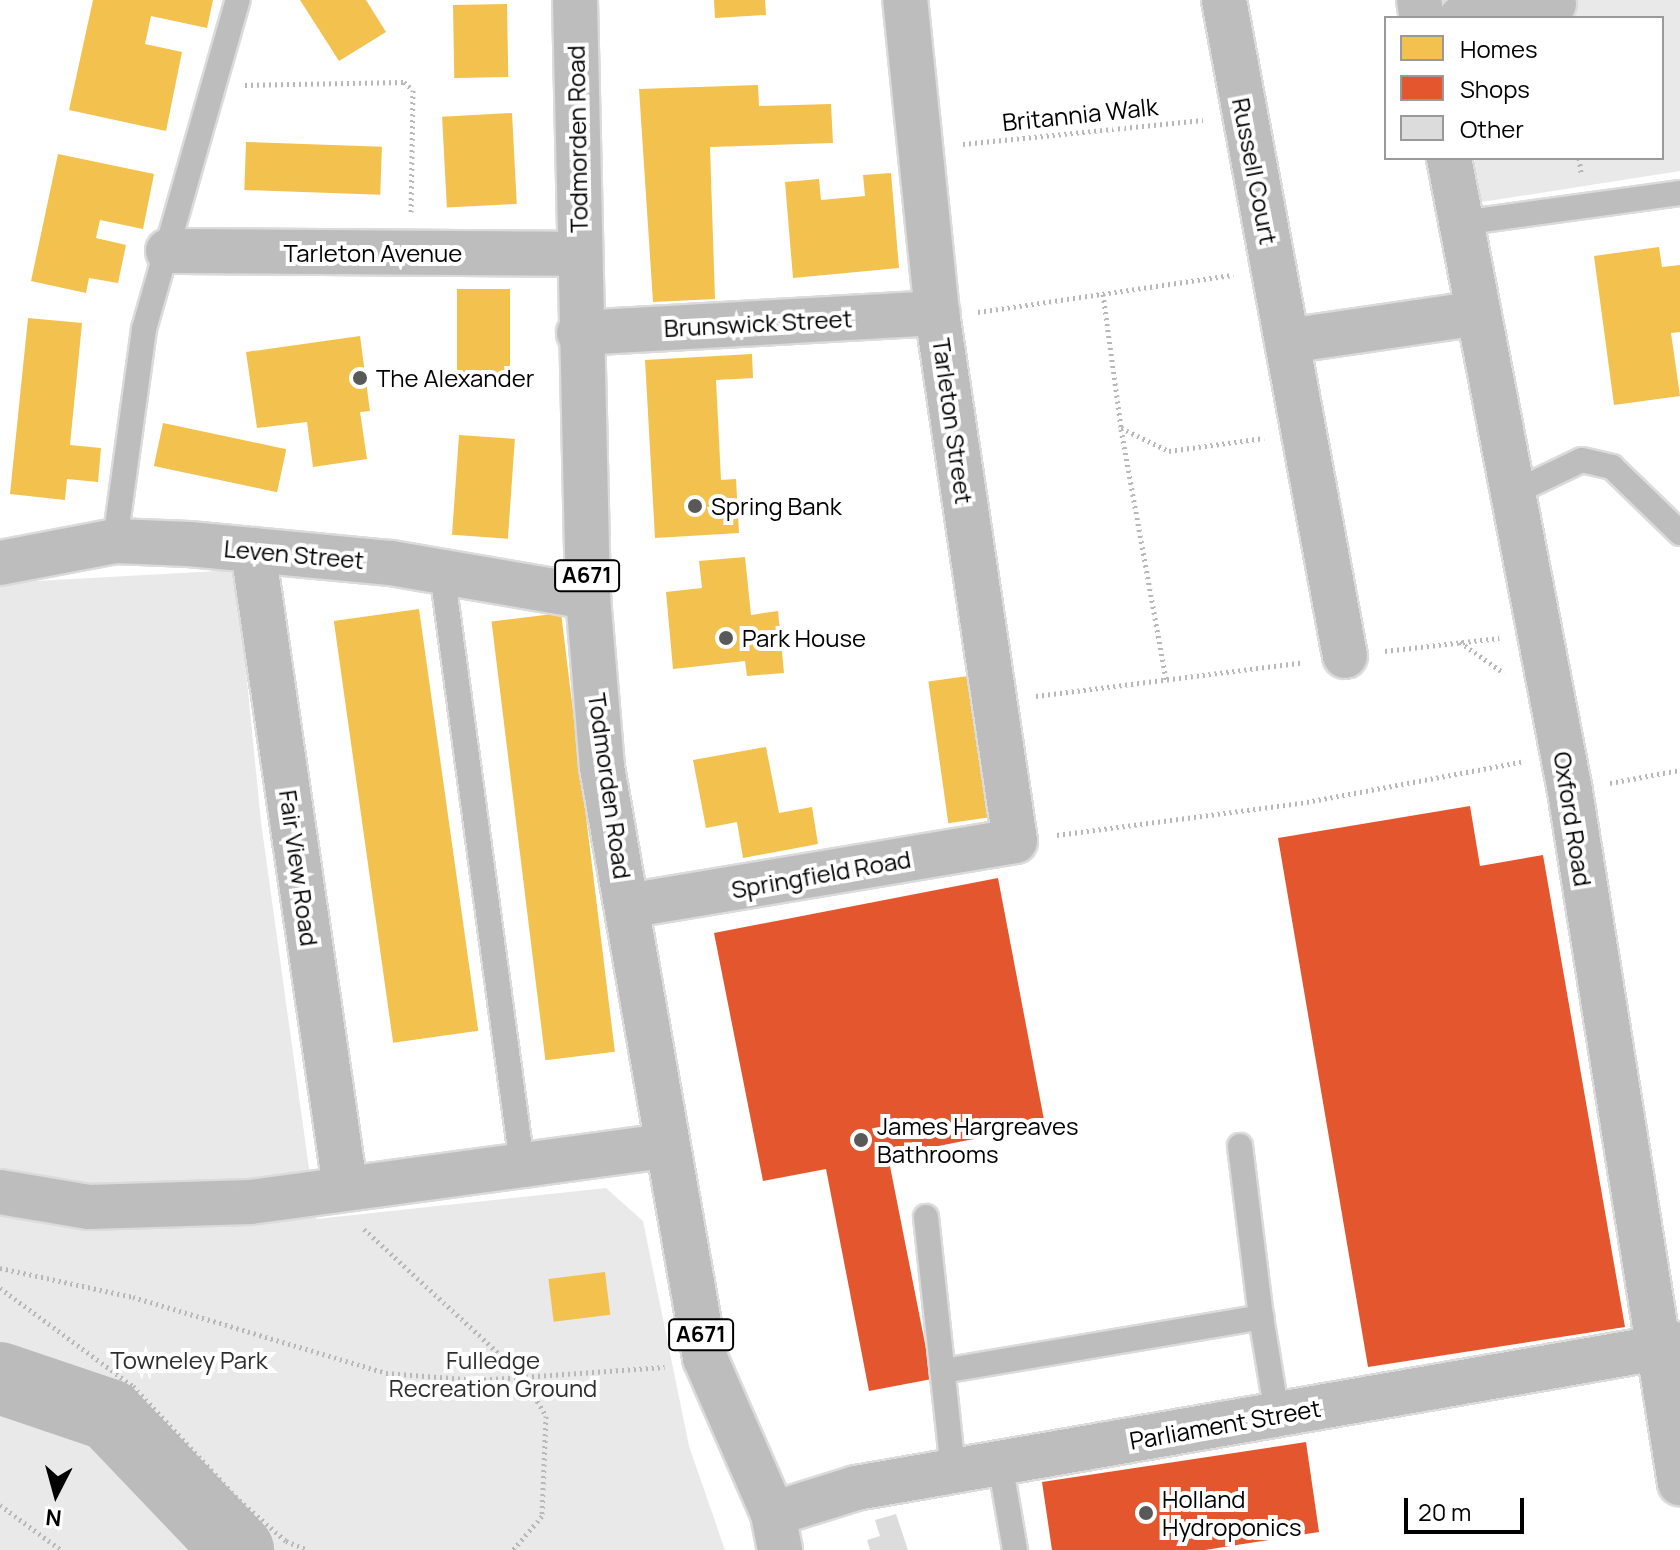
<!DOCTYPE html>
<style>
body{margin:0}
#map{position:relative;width:1680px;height:1550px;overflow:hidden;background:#fff;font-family:Manrope,sans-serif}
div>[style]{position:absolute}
.green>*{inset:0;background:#e9e9e9}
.homes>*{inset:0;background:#f2c14e;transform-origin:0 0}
.shops>*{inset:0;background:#e4572e}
.river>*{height:72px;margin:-36px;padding:0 36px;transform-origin:36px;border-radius:36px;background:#bbb}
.building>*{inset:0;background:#dcdcdc}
.path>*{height:5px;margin-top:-2.5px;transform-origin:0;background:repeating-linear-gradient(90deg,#b8b8b8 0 2px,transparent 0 6px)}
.roads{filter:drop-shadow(2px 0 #dbdbdb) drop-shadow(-2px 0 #dbdbdb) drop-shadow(0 2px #dbdbdb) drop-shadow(0 -2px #dbdbdb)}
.service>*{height:24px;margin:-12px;padding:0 12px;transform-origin:12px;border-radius:12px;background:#bdbdbd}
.minor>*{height:44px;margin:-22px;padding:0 22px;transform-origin:22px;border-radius:22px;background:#bdbdbd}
.tertiary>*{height:44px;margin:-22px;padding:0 22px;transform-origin:22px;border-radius:22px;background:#bdbdbd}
.trunk>*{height:44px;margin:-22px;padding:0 22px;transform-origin:22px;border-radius:22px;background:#bdbdbd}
.dots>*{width:22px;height:22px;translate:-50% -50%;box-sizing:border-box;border:4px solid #fff;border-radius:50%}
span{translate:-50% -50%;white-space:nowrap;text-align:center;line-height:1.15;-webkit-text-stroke:8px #fff;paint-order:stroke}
.shield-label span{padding:2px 6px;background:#fff;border:2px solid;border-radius:6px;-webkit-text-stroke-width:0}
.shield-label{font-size:22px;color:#000;font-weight:700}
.street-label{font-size:24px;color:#000}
.poi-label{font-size:24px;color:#000}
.left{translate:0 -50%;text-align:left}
.park-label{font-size:24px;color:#2e2e2e}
.legend{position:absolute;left:1384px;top:16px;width:280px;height:144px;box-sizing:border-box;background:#fff;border:2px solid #999;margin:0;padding:10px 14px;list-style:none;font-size:24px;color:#000}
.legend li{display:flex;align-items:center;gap:16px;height:40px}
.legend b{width:40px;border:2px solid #999}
.north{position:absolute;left:16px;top:1454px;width:80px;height:80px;-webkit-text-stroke:6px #fff;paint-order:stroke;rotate:186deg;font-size:22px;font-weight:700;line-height:32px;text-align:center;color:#000}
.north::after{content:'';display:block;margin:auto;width:28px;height:36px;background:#000;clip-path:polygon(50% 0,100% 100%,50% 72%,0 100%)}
.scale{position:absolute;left:1404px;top:1498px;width:120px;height:36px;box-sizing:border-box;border:4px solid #000;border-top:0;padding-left:10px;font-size:24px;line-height:28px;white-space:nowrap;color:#000;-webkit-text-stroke:6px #fff;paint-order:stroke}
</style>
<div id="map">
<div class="green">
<div style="clip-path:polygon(1446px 0,1680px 0,1680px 171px,1482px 202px,1474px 158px,1662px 158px,1662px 18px,1449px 18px)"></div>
<div style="clip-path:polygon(236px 570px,261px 822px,316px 1219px,606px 1188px,643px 1221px,689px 1446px,725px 1550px,0 1550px,0 583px)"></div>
</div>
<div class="homes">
<div style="clip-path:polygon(93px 0,213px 0,207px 28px,151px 16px,145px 44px,182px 52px,166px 131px,69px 110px)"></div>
<div style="clip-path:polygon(300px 0,366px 0,386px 32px,339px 61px)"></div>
<div style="clip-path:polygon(714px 0,765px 0,766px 15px,715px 18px)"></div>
<div style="left:507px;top:4px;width:73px;height:54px;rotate:89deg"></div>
<div style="clip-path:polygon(758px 85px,759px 106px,831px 104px,833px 143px,710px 147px,715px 299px,653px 302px,639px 89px)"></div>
<div style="left:512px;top:113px;width:91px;height:70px;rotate:87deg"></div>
<div style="left:246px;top:142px;width:136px;height:48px;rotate:2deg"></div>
<div style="clip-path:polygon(58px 154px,154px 174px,143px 229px,100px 220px,96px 238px,126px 245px,118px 283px,89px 278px,86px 293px,31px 281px)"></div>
<div style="clip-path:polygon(891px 173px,899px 268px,793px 278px,785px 182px,819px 179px,821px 200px,865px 196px,863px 175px)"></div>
<div style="clip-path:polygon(1659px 247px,1662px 267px,1680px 265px,1680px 332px,1671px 333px,1680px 396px,1614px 405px,1594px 256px)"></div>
<div style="left:457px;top:289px;width:53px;height:96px"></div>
<div style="clip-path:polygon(28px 318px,82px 323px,70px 445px,101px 448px,98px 482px,67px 479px,65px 500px,10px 494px)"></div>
<div style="clip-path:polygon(360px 336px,370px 411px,360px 412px,367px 459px,313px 467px,307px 422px,257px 428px,246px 352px)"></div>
<div style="clip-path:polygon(752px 354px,753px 378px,716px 380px,721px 480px,736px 479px,739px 533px,655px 538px,645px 360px)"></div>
<div style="left:163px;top:423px;width:126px;height:44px;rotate:12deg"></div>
<div style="left:459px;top:435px;width:56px;height:100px;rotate:4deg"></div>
<div style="clip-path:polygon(745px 557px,751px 615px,778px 611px,784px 673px,747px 676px,745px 661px,673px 669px,666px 592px,702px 588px,699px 561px)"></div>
<div style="left:419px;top:609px;width:426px;height:86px;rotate:82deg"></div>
<div style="left:561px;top:613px;width:442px;height:70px;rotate:83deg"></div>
<div style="left:968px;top:676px;width:143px;height:40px;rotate:82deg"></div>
<div style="clip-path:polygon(766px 747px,779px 813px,812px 807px,818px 844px,743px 858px,737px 822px,706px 828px,693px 760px)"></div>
<div style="left:605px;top:1272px;width:43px;height:57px;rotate:83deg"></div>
</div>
<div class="shops">
<div style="clip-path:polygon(1470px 806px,1480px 866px,1543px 855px,1625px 1327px,1368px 1367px,1278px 838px)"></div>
<div style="clip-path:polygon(998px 878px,1045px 1125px,888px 1156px,932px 1379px,869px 1391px,826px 1169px,763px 1181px,714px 933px)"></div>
<div style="clip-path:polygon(1306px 1442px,1319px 1532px,1205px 1550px,1052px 1550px,1042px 1482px)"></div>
</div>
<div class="river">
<div style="left:0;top:1378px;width:115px;rotate:18.7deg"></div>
<div style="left:109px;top:1415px;width:187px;rotate:46.3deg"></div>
</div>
<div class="building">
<div style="clip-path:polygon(896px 1514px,908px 1550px,870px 1550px,867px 1540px,880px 1536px,875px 1520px)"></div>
</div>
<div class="path">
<div style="left:245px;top:85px;width:159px;rotate:-1.1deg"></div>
<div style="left:404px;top:82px;width:12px;rotate:42deg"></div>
<div style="left:413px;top:90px;width:122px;rotate:90.9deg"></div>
<div style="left:963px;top:144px;width:241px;rotate:-5.7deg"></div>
<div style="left:1579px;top:158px;width:15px;rotate:82deg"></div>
<div style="left:1103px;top:294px;width:135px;rotate:82.3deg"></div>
<div style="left:1121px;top:428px;width:53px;rotate:25.6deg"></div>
<div style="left:1169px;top:451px;width:96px;rotate:-7.8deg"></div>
<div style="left:978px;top:312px;width:258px;rotate:-8.3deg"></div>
<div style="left:1121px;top:429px;width:255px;rotate:79.8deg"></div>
<div style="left:1460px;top:642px;width:54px;rotate:35.2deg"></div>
<div style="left:1385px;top:651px;width:115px;rotate:-6.5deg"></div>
<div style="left:1036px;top:696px;width:270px;rotate:-7.2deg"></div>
<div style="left:1610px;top:783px;width:71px;rotate:-10.5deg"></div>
<div style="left:1057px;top:835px;width:246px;rotate:-7.5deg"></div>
<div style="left:1301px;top:803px;width:224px;rotate:-10.6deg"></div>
<div style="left:364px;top:1229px;width:215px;rotate:42.7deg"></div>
<div style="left:522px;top:1375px;width:48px;rotate:59.7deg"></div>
<div style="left:546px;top:1416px;width:100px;rotate:92.3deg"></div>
<div style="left:542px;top:1516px;width:45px;rotate:130.5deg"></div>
<div style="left:0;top:1268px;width:136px;rotate:12.3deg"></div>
<div style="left:133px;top:1297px;width:264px;rotate:16.7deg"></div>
<div style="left:386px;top:1373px;width:92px;rotate:4.4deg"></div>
<div style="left:478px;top:1380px;width:187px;rotate:-4deg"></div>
<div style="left:0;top:1288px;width:165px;rotate:36.4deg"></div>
<div style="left:133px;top:1386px;width:156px;rotate:47.1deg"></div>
<div style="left:239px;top:1500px;width:62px;rotate:41.1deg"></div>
<div style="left:286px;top:1541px;width:24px;rotate:22deg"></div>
<div style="left:0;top:1505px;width:76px;rotate:36.4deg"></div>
</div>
<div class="roads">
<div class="service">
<div style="left:1461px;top:223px;width:221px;rotate:-7.8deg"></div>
<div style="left:1513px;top:493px;width:76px;rotate:-25.6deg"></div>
<div style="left:1582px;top:460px;width:31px;rotate:13deg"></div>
<div style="left:1612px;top:467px;width:95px;rotate:44.1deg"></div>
<div style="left:115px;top:541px;width:214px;rotate:-82.2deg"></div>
<div style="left:144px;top:329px;width:342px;rotate:-74.1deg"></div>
<div style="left:442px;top:572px;width:597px;rotate:82.3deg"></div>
<div style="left:1240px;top:1146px;width:172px;rotate:83deg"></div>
<div style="left:926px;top:1217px;width:255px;rotate:83.9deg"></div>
<div style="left:943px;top:1371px;width:323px;rotate:-9.6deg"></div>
<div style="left:1261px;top:1317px;width:98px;rotate:80.6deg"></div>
<div style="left:1000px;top:1463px;width:88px;rotate:80.2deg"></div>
</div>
<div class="minor">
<div style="left:1224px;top:0;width:667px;rotate:79.55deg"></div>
<div style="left:1419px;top:0;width:18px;rotate:81deg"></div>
<div style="left:1461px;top:18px;width:94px;rotate:-8.6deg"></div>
<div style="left:1449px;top:158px;width:644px;rotate:79.18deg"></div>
<div style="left:1570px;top:791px;width:701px;rotate:80.97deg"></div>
<div style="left:168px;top:251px;width:410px;rotate:0.4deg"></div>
<div style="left:579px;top:333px;width:359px;rotate:-3.2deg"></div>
<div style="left:1287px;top:341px;width:193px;rotate:-8.3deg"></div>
<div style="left:253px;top:550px;width:643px;rotate:81.77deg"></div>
<div style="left:0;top:563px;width:117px;rotate:-10.8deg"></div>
<div style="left:115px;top:541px;width:74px;rotate:2.3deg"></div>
<div style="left:189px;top:544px;width:203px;rotate:5.4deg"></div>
<div style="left:391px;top:563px;width:200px;rotate:9.8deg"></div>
<div style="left:627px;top:906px;width:393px;rotate:-9.5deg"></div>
<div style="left:1015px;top:841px;width:534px;rotate:-98.4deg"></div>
<div style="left:937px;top:313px;width:315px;rotate:-95.8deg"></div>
<div style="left:0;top:1192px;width:90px;rotate:9.6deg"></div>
<div style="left:89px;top:1207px;width:161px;rotate:-1.8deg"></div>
<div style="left:250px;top:1202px;width:418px;rotate:-7.7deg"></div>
</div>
<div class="tertiary">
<div style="left:773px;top:1514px;width:87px;rotate:-17.4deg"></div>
<div style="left:856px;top:1488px;width:836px;rotate:-9.91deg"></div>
</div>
<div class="trunk">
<div style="left:575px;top:0;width:597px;rotate:88.75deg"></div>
<div style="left:588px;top:597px;width:171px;rotate:85.3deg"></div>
<div style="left:602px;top:767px;width:600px;rotate:80.11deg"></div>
<div style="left:705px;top:1358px;width:170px;rotate:66.4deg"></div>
<div style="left:773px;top:1514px;width:37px;rotate:79deg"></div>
</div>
</div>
<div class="dots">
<div style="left:360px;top:378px;background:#595959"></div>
<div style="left:695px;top:506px;background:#595959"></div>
<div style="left:726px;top:638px;background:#595959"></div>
<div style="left:861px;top:1140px;background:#595959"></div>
<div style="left:1146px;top:1513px;background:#595959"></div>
</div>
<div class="shield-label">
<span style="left:587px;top:576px">A671</span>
<span style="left:701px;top:1335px">A671</span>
</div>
<div class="street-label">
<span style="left:1080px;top:114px;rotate:-6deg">Britannia Walk</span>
<span style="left:577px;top:139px;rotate:-91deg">Todmorden Road</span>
<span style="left:1255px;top:171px;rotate:79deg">Russell Court</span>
<span style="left:373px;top:253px">Tarleton Avenue</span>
<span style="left:758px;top:323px;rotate:-3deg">Brunswick Street</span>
<span style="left:953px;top:421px;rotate:82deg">Tarleton Street</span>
<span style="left:294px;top:554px;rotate:5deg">Leven Street</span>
<span style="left:610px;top:786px;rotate:82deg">Todmorden Road</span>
<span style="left:1573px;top:819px;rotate:81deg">Oxford Road</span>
<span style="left:299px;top:868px;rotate:82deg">Fair View Road</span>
<span style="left:821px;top:874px;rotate:-10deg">Springfield Road</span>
<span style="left:1225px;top:1424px;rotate:-10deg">Parliament Street</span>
</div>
<div class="poi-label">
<span class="left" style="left:376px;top:378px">The Alexander</span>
<span class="left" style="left:711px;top:506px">Spring Bank</span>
<span class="left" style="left:742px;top:638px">Park House</span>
<span class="left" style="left:877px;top:1140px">James Hargreaves<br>Bathrooms</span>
<span class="left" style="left:1162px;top:1513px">Holland<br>Hydroponics</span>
</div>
<div class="park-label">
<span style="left:189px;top:1360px">Towneley Park</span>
<span style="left:493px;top:1374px">Fulledge<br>Recreation Ground</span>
</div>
<ul class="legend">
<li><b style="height:22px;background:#f2c14e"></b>Homes</li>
<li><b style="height:22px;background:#e4572e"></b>Shops</li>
<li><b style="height:22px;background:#dcdcdc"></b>Other</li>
</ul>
<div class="north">N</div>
<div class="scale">20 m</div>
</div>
